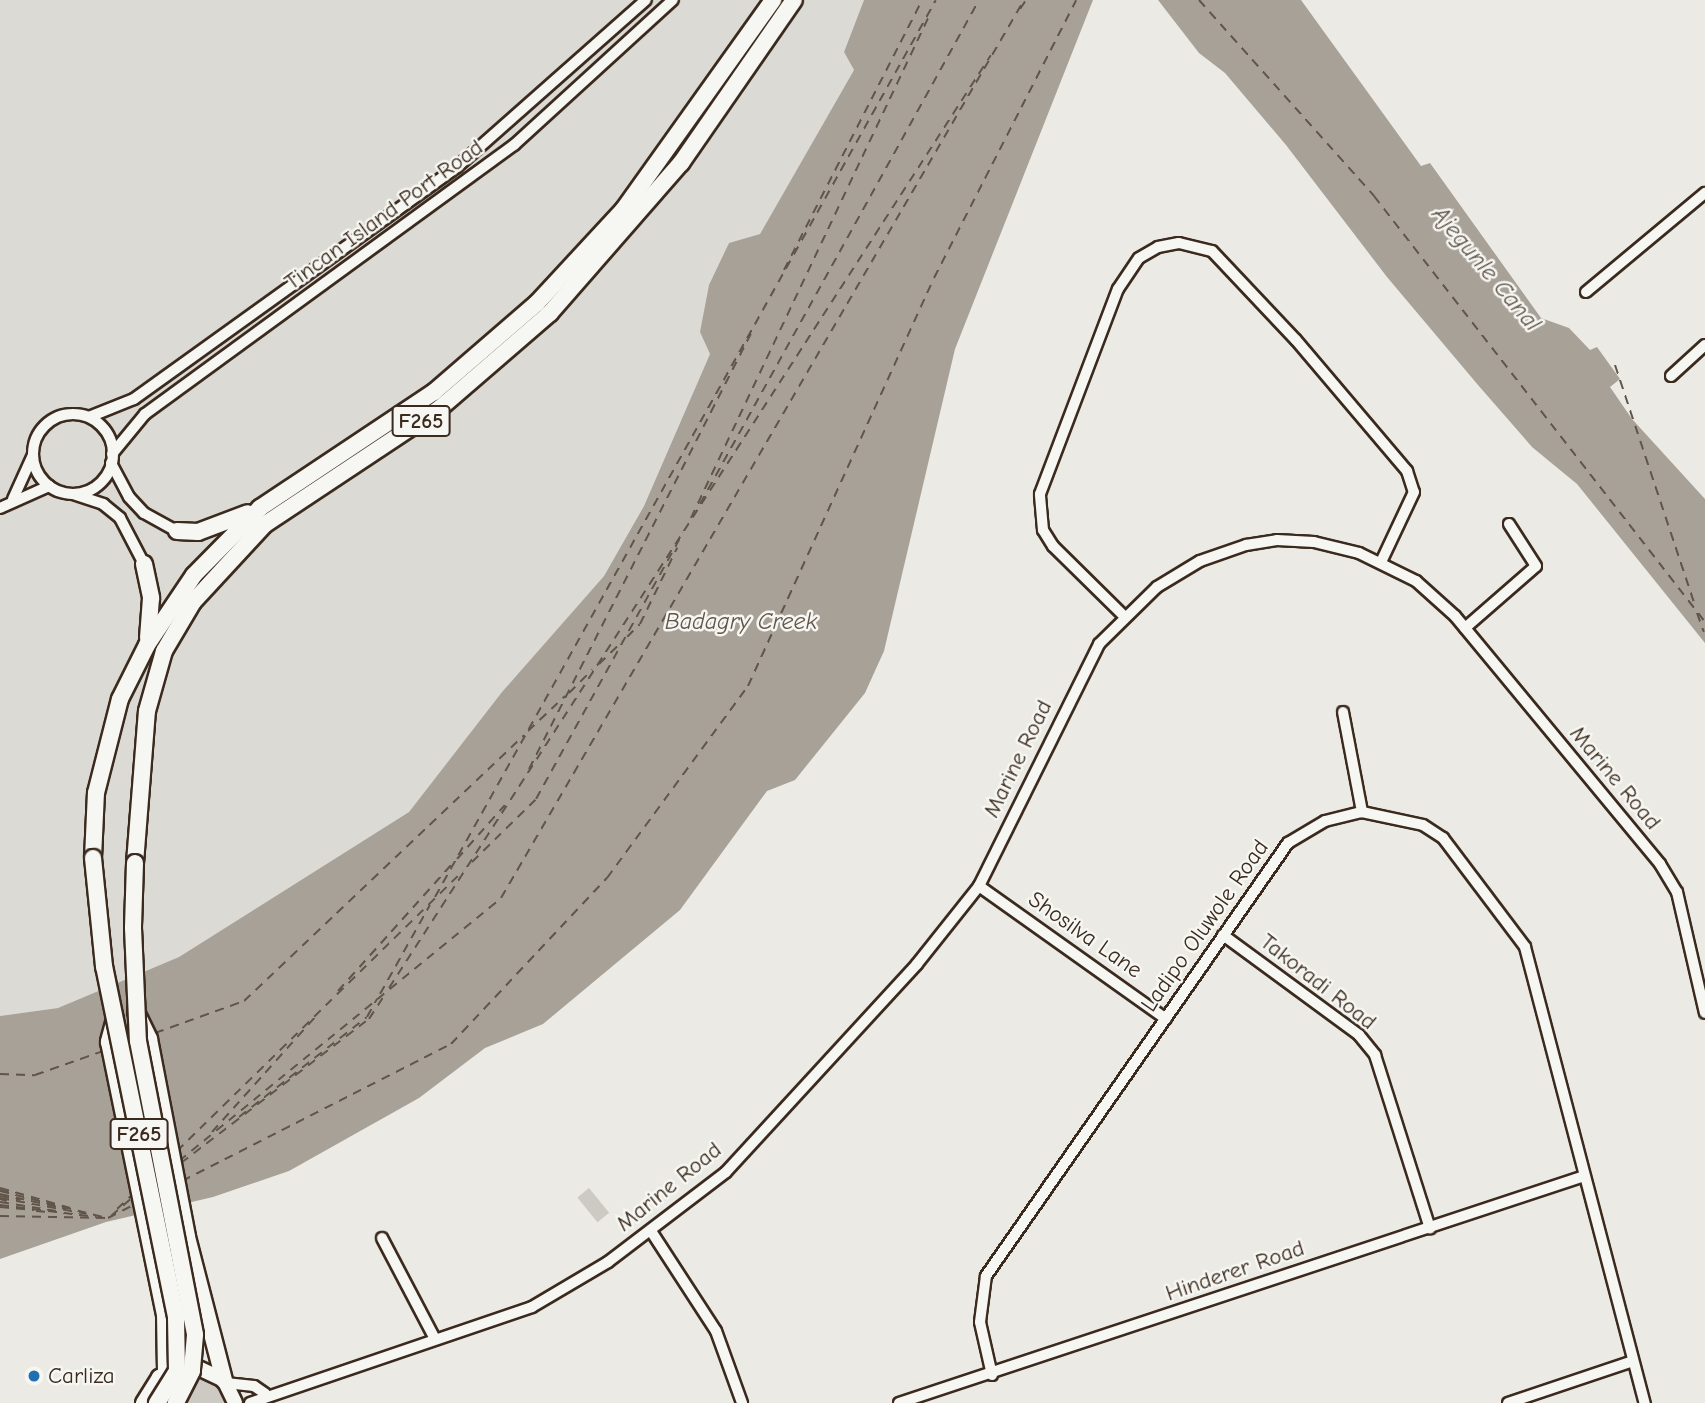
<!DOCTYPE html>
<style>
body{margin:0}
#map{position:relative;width:1705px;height:1403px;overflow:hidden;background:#ebeae5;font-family:"Comic Neue",sans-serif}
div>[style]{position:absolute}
.built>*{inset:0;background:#dcdad4}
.green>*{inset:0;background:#cdcac4;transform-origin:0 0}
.water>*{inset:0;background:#a8a198}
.ferry>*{height:2px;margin-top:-1px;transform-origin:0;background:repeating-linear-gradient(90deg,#615449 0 9px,transparent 0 16px)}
.roads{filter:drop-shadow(2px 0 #3b2a1e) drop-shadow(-2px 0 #3b2a1e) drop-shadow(0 2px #3b2a1e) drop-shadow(0 -2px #3b2a1e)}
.minor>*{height:10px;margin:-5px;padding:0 5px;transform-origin:5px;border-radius:5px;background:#f6f6f2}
.minor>.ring{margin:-5px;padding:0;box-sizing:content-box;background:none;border:10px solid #f6f6f2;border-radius:50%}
.major>*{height:14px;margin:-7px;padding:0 7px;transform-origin:7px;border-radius:7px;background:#f6f6f2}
.highway>*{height:16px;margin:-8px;padding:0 8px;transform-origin:8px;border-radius:8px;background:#f6f6f2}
.bridges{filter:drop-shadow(2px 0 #3b2a1e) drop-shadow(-2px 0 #3b2a1e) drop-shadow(0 2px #3b2a1e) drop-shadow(0 -2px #3b2a1e)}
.highway-bridge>*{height:16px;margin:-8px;padding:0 8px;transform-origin:8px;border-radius:8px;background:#f6f6f2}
.dots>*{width:19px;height:19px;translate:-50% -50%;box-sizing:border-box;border:4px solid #f6f6f2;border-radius:50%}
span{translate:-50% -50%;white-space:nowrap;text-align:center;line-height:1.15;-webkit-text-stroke:5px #f6f6f2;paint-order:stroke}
.shield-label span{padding:2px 5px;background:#f6f6f2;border:2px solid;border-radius:5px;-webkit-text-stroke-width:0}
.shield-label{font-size:21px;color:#3b2a1e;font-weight:700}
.street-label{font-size:23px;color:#3b2a1e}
.poi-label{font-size:23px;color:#3b2a1e}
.left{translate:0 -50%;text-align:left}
.water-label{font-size:24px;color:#615449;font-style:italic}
</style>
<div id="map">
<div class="built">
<div style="clip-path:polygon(0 0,864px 0,844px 52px,854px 70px,760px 234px,729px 243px,700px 332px,710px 354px,644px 506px,604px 576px,502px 692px,409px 812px,179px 957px,58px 1008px,0 1016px)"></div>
</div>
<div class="green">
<div style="left:589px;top:1188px;width:32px;height:15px;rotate:51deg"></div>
<div style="clip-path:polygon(202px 1374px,222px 1388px,229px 1403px,149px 1403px)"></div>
</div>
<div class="water">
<div style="clip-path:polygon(864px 0,1093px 0,955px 349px,884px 651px,865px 693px,795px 780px,767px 791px,680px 910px,543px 1024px,485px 1048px,419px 1098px,289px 1171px,213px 1197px,106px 1222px,0 1259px,0 1016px,58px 1008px,179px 957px,409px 812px,502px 692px,604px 576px,644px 506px,710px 354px,700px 332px,709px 285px,729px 243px,760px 234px,854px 70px,844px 52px)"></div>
<div style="clip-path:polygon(1158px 0,1301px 0,1421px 166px,1430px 163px,1541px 318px,1569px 328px,1590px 350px,1597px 347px,1620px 379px,1610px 387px,1632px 419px,1705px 499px,1705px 643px,1577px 484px,1532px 447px,1478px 385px,1387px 277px,1286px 145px,1225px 73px,1199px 53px)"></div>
</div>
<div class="ferry">
<div style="left:1199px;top:0;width:263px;rotate:48.2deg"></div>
<div style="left:1374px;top:196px;width:539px;rotate:52.15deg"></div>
<div style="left:1020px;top:9px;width:11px;rotate:-56deg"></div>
<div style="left:784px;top:270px;width:303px;rotate:-62.9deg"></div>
<div style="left:1615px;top:365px;width:256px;rotate:71.6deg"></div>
<div style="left:700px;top:504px;width:576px;rotate:-61.03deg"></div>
<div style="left:691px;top:518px;width:558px;rotate:-64.63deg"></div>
<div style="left:1697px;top:613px;width:20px;rotate:70deg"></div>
<div style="left:627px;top:637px;width:18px;rotate:-45deg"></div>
<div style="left:640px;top:624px;width:85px;rotate:-64deg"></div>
<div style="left:599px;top:664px;width:33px;rotate:-44deg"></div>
<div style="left:569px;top:693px;width:33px;rotate:-45deg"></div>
<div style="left:528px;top:731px;width:51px;rotate:-43.4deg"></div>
<div style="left:529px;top:769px;width:495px;rotate:-63deg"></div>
<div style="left:457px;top:859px;width:72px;rotate:-48.4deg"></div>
<div style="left:472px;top:862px;width:90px;rotate:-44.5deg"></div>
<div style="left:536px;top:799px;width:304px;rotate:-61.1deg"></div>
<div style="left:435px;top:897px;width:1027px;rotate:-60.82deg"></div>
<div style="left:389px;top:988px;width:1110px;rotate:-57.17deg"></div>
<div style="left:338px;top:991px;width:169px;rotate:-48.1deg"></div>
<div style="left:380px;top:994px;width:102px;rotate:-60.7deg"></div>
<div style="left:155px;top:1033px;width:95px;rotate:-19.8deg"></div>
<div style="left:244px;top:1001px;width:386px;rotate:-43.5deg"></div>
<div style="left:0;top:1074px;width:35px;rotate:2deg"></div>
<div style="left:35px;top:1075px;width:72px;rotate:-19.4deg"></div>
<div style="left:239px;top:1117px;width:162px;rotate:-38deg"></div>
<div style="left:367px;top:1017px;width:21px;rotate:-61deg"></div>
<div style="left:212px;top:1132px;width:156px;rotate:-48.1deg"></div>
<div style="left:177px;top:1151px;width:400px;rotate:-44.4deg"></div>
<div style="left:179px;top:1161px;width:416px;rotate:-39.2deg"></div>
<div style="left:501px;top:898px;width:1039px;rotate:-59.78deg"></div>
<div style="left:181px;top:1163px;width:237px;rotate:-37.5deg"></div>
<div style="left:369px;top:1019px;width:31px;rotate:-57deg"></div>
<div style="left:182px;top:1181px;width:302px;rotate:-27deg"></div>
<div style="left:451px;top:1044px;width:228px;rotate:-46.8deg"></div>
<div style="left:607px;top:878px;width:238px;rotate:-53.7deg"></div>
<div style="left:748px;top:686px;width:448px;rotate:-65.5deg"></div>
<div style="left:934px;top:278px;width:312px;rotate:-62.9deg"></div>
<div style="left:0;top:1188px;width:73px;rotate:15.9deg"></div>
<div style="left:0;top:1190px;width:16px;rotate:15deg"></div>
<div style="left:0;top:1191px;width:106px;rotate:14.2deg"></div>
<div style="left:0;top:1194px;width:68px;rotate:12.8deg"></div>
<div style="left:0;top:1196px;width:21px;rotate:11deg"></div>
<div style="left:0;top:1198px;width:88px;rotate:10.4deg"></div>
<div style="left:0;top:1199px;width:7px;rotate:16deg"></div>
<div style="left:0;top:1202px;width:57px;rotate:9.1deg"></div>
<div style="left:0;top:1205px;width:97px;rotate:7.1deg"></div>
<div style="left:0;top:1207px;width:34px;rotate:5deg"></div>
<div style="left:117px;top:1209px;width:22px;rotate:-43deg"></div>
<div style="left:36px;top:1211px;width:12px;rotate:5deg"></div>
<div style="left:0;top:1216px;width:108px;rotate:1.1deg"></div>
<div style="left:108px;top:1218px;width:31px;rotate:-27deg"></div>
<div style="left:111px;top:1216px;width:29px;rotate:-41deg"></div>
</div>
<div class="roads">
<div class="minor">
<div style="left:1586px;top:292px;width:155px;rotate:-39.8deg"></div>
<div style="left:1671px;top:376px;width:46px;rotate:-42.4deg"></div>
<div class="ring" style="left:33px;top:414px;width:70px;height:70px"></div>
<div style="left:89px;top:417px;width:48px;rotate:-21.8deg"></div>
<div style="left:134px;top:399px;width:398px;rotate:-35.7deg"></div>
<div style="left:457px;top:167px;width:252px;rotate:-41.5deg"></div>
<div style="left:112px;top:454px;width:52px;rotate:-50.5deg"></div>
<div style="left:145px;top:414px;width:457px;rotate:-36.1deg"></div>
<div style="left:514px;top:145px;width:215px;rotate:-42.4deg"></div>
<div style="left:111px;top:463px;width:38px;rotate:62deg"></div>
<div style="left:129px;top:497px;width:22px;rotate:47deg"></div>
<div style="left:144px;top:513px;width:38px;rotate:29deg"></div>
<div style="left:73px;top:494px;width:32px;rotate:18deg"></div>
<div style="left:103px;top:504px;width:22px;rotate:39deg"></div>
<div style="left:120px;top:518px;width:52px;rotate:62.4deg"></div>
<div style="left:13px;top:499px;width:48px;rotate:-65.6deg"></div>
<div style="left:0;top:508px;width:54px;rotate:-24.2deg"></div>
<div style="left:1125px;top:617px;width:101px;rotate:-135.4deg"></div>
<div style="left:1053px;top:546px;width:19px;rotate:-122deg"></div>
<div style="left:1043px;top:530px;width:36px;rotate:-95deg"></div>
<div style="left:1040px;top:494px;width:219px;rotate:-69.2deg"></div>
<div style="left:1118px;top:289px;width:37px;rotate:-56deg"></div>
<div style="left:1139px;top:258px;width:22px;rotate:-30deg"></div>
<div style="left:1158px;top:247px;width:21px;rotate:-11deg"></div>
<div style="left:1179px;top:243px;width:34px;rotate:14deg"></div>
<div style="left:1212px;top:251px;width:122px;rotate:46.7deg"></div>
<div style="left:1296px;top:340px;width:172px;rotate:49.7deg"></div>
<div style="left:1407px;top:471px;width:22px;rotate:72deg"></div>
<div style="left:1414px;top:492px;width:77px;rotate:115.2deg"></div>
<div style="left:1465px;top:628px;width:94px;rotate:-41.1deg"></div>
<div style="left:1536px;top:566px;width:50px;rotate:-122.7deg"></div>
<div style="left:1343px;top:712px;width:102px;rotate:79.2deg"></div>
<div style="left:979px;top:886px;width:229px;rotate:35.4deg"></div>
<div style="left:1223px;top:935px;width:169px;rotate:36.3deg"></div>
<div style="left:1359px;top:1035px;width:26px;rotate:51deg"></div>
<div style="left:1375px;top:1055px;width:182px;rotate:72.4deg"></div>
<div style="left:651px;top:1231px;width:119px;rotate:57deg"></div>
<div style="left:716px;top:1331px;width:77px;rotate:70.1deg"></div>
<div style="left:382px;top:1238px;width:114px;rotate:62.3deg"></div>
<div style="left:992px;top:1375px;width:54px;rotate:-102.8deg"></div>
<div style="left:980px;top:1322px;width:46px;rotate:-82.6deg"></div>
<div style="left:986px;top:1276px;width:528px;rotate:-55.11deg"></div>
<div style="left:1288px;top:843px;width:43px;rotate:-30.7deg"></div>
<div style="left:1325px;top:821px;width:38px;rotate:-14deg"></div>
<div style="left:1362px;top:812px;width:62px;rotate:12deg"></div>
<div style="left:1423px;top:825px;width:24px;rotate:33deg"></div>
<div style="left:1443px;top:838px;width:136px;rotate:53deg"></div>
<div style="left:1525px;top:947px;width:472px;rotate:75.3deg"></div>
<div style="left:226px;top:1383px;width:28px;rotate:6deg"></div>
<div style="left:254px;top:1386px;width:14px;rotate:34deg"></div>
<div style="left:250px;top:1403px;width:298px;rotate:-18.8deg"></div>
<div style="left:532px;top:1307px;width:88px;rotate:-30.6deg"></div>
<div style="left:608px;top:1262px;width:148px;rotate:-37.3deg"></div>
<div style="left:726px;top:1172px;width:282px;rotate:-47.4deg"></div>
<div style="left:917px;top:964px;width:100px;rotate:-51.5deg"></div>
<div style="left:979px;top:886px;width:270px;rotate:-63.6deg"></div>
<div style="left:1099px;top:644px;width:81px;rotate:-44.5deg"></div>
<div style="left:1157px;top:587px;width:50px;rotate:-31.2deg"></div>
<div style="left:1200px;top:561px;width:49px;rotate:-19.2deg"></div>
<div style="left:1246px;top:545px;width:31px;rotate:-9deg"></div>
<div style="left:1277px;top:540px;width:37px;rotate:3deg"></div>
<div style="left:1314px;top:542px;width:46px;rotate:13.7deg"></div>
<div style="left:1359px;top:553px;width:64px;rotate:26.2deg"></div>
<div style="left:1416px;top:581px;width:52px;rotate:41.9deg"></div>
<div style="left:1455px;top:616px;width:322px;rotate:50.4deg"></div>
<div style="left:1660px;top:864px;width:33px;rotate:59deg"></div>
<div style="left:1677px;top:892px;width:124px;rotate:77deg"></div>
<div style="left:899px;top:1403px;width:722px;rotate:-18.33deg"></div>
<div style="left:1508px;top:1403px;width:132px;rotate:-18.6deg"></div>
</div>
<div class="major">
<div style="left:143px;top:1403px;width:31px;rotate:-58deg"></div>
<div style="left:159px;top:1377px;width:35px;rotate:-20deg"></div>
<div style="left:192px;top:1365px;width:35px;rotate:25deg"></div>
<div style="left:224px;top:1380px;width:25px;rotate:64deg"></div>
</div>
<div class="highway">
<div style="left:177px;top:531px;width:21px;rotate:3deg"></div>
<div style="left:198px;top:532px;width:53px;rotate:-20.8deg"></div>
<div style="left:144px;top:564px;width:35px;rotate:78deg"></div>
<div style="left:151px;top:598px;width:40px;rotate:94.3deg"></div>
<div style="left:93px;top:858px;width:65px;rotate:-87.4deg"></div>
<div style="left:96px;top:793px;width:97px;rotate:-75.7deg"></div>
<div style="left:120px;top:699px;width:60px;rotate:-63.4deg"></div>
<div style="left:147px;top:645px;width:84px;rotate:-56.1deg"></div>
<div style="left:194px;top:575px;width:94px;rotate:-45.4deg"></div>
<div style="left:260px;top:508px;width:209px;rotate:-33.7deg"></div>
<div style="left:434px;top:392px;width:136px;rotate:-40.8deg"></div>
<div style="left:537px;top:303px;width:128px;rotate:-47.2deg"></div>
<div style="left:624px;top:209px;width:257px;rotate:-54.5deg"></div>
<div style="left:135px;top:863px;width:152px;rotate:-85.5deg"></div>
<div style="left:147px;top:711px;width:62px;rotate:-74.2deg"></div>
<div style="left:164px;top:651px;width:57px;rotate:-59.4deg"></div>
<div style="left:193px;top:602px;width:105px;rotate:-47.3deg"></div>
<div style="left:264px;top:525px;width:211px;rotate:-33.6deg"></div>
<div style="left:440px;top:408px;width:145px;rotate:-40.8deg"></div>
<div style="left:550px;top:313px;width:199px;rotate:-48.9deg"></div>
<div style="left:681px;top:163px;width:198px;rotate:-55.3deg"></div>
<div style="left:136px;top:1012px;width:30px;rotate:64deg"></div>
<div style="left:149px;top:1039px;width:202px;rotate:79.1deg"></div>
<div style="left:187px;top:1237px;width:148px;rotate:75.5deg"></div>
<div style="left:115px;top:1019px;width:24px;rotate:105deg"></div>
<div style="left:109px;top:1042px;width:278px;rotate:78.4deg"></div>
<div style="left:165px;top:1314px;width:57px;rotate:89deg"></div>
</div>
</div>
<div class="bridges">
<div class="highway-bridge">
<div style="left:93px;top:858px;width:109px;rotate:84.2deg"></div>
<div style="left:104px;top:966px;width:359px;rotate:78.4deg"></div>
<div style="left:176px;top:1318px;width:53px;rotate:88.9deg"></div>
<div style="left:177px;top:1371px;width:38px;rotate:122deg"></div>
<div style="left:135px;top:863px;width:65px;rotate:91.8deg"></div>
<div style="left:133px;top:928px;width:113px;rotate:87.5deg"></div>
<div style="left:138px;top:1041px;width:299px;rotate:79deg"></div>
<div style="left:195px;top:1335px;width:36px;rotate:95deg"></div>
<div style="left:192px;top:1371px;width:36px;rotate:117deg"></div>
</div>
</div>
<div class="dots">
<div style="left:34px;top:1376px;background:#1f6fb2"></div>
</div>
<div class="shield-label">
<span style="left:421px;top:421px">F265</span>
<span style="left:139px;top:1134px">F265</span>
</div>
<div class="street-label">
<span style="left:384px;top:215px;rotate:-36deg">Tincan Island Port Road</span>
<span style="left:1018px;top:759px;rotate:-64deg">Marine Road</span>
<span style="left:1615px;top:778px;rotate:50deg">Marine Road</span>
<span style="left:1205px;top:926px;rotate:-55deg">Ladipo Oluwole Road</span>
<span style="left:1085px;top:935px;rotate:35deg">Shosilva Lane</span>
<span style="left:1318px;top:982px;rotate:38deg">Takoradi Road</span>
<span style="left:669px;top:1187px;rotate:-39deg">Marine Road</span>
<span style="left:1235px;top:1271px;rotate:-19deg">Hinderer Road</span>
</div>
<div class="poi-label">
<span class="left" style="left:48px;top:1376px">Carliza</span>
</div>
<div class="water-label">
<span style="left:1486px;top:269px;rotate:50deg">Ajegunle Canal</span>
<span style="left:741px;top:622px">Badagry Creek</span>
</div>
</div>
